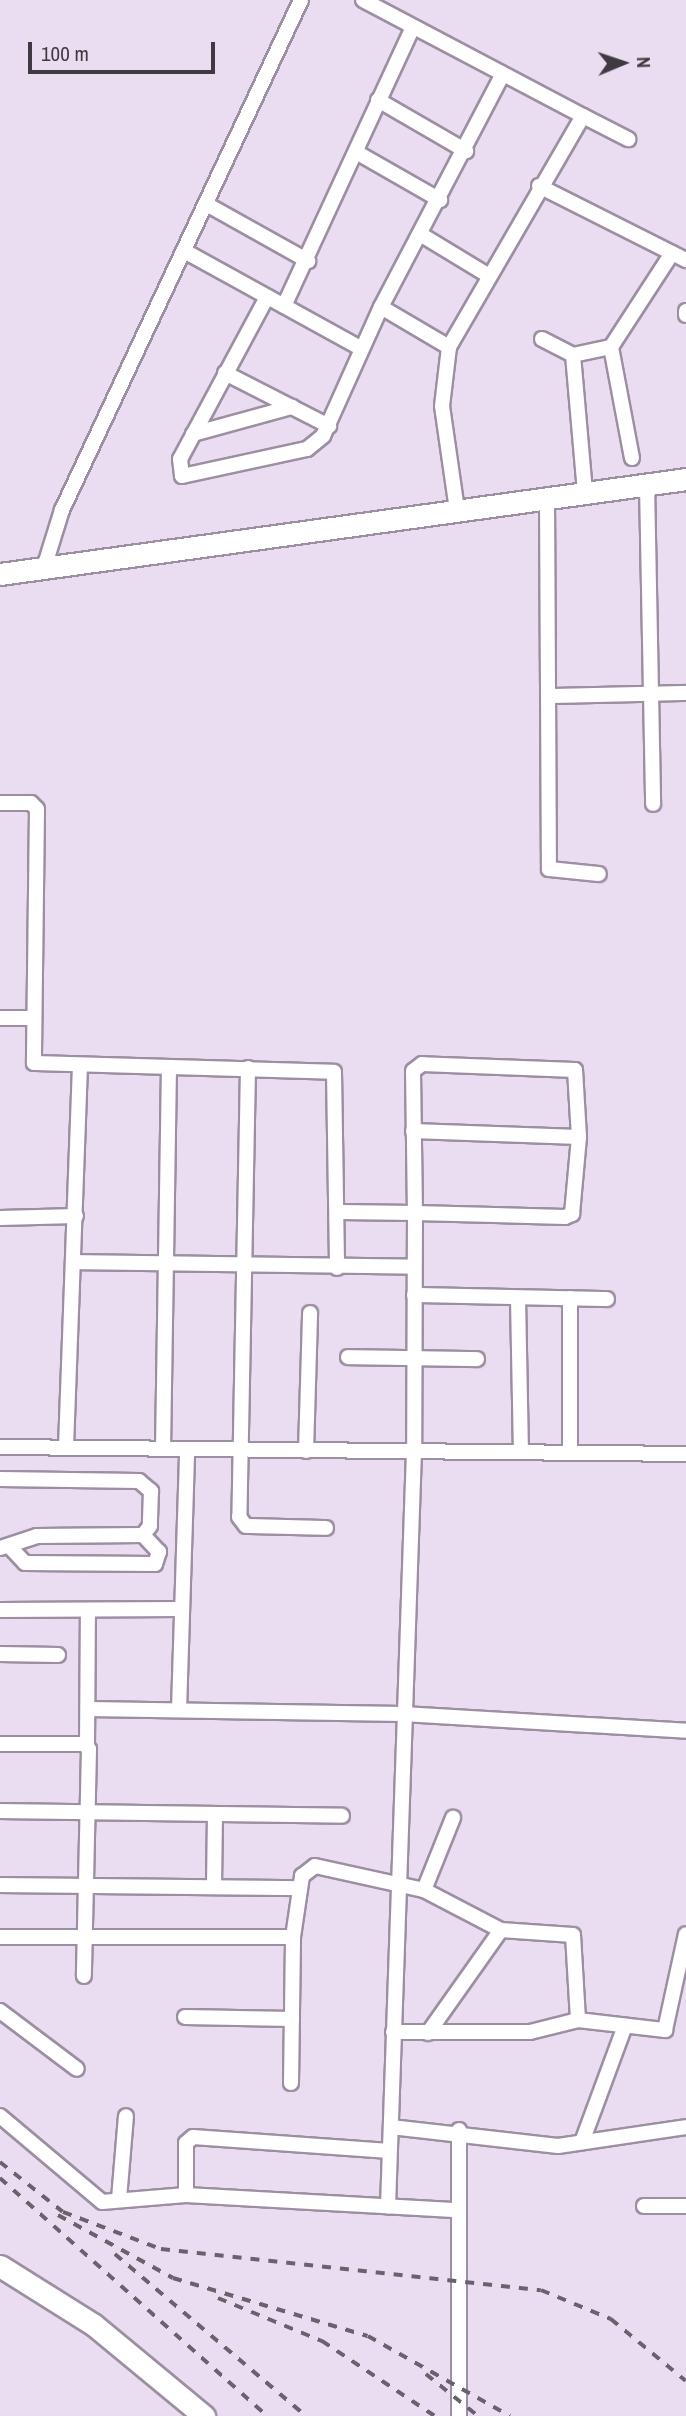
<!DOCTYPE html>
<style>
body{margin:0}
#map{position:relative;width:686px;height:2416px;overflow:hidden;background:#ebddf1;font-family:"Archivo Narrow",sans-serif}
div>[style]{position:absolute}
.roads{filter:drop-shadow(2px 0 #9c8fa1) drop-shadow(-2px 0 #9c8fa1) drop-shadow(0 2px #9c8fa1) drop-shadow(0 -2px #9c8fa1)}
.street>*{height:14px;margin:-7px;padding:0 7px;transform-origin:7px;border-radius:7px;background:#fff}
.secondary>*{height:21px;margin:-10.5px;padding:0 10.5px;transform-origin:10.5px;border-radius:10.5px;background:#fff}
.rail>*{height:3.5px;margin-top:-1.75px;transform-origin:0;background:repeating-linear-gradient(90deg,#69626c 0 9px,transparent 0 18px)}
span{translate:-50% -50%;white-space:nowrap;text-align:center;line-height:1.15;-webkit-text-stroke:6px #ebddf1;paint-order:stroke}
.north{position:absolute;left:588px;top:28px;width:70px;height:70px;-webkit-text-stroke:5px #ebddf1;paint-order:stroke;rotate:88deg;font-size:19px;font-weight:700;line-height:28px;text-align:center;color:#3f3a41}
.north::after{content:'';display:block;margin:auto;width:24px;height:32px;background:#3f3a41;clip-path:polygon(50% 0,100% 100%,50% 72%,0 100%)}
.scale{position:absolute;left:28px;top:42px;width:187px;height:32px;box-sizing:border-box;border:4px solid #3f3a41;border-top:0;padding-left:9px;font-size:21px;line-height:24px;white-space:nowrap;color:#3f3a41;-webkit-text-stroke:5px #ebddf1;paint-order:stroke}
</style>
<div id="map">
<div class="roads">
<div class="street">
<div style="left:363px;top:0;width:249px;rotate:27.8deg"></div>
<div style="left:378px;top:100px;width:102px;rotate:30.1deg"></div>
<div style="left:356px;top:152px;width:97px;rotate:29.7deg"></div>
<div style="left:539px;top:186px;width:165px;rotate:26.7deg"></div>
<div style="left:208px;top:205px;width:115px;rotate:29.2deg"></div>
<div style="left:420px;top:234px;width:81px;rotate:31.3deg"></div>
<div style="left:188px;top:253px;width:196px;rotate:28.9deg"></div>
<div style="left:267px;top:297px;width:184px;rotate:118.2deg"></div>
<div style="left:180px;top:459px;width:17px;rotate:83deg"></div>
<div style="left:182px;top:476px;width:128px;rotate:-12.2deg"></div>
<div style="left:307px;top:449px;width:21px;rotate:-39deg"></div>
<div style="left:323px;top:436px;width:141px;rotate:-65.8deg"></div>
<div style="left:381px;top:307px;width:259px;rotate:-62.4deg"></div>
<div style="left:284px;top:306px;width:307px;rotate:-65.2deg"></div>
<div style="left:381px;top:307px;width:79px;rotate:30.5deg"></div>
<div style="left:686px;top:311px;width:4px;rotate:90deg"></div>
<div style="left:542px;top:339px;width:35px;rotate:27deg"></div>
<div style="left:573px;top:355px;width:39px;rotate:-12deg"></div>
<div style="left:611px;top:347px;width:112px;rotate:-57deg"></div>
<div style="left:611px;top:347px;width:113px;rotate:79.3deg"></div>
<div style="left:573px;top:355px;width:138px;rotate:85deg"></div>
<div style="left:225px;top:373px;width:117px;rotate:27deg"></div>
<div style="left:193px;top:434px;width:103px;rotate:-15.3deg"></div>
<div style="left:647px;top:484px;width:320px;rotate:88.9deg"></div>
<div style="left:547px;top:497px;width:372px;rotate:89.7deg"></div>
<div style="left:549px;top:869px;width:50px;rotate:5.7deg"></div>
<div style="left:457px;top:510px;width:105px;rotate:-98.2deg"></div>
<div style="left:442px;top:406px;width:59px;rotate:-83.2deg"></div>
<div style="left:449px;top:347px;width:267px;rotate:-59.9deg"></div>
<div style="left:583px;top:116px;width:51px;rotate:27.1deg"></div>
<div style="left:44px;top:568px;width:61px;rotate:-72.8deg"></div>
<div style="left:62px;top:510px;width:563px;rotate:-64.89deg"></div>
<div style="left:549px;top:696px;width:137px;rotate:-1.3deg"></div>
<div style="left:0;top:803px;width:31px"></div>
<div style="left:31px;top:803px;width:8px;rotate:45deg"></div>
<div style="left:37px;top:809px;width:254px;rotate:90.7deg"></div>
<div style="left:34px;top:1063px;width:300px;rotate:1.7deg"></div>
<div style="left:334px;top:1072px;width:196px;rotate:89.1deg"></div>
<div style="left:0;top:1018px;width:32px"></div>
<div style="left:248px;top:1068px;width:449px;rotate:91.1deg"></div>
<div style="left:239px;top:1517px;width:11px;rotate:52deg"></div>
<div style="left:246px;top:1526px;width:80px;rotate:1.4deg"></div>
<div style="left:413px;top:1131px;width:166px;rotate:2.1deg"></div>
<div style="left:340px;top:1212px;width:75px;rotate:0.8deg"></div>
<div style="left:415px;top:1213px;width:150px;rotate:1.5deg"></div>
<div style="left:565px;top:1217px;width:8px;rotate:-23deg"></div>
<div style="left:572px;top:1214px;width:77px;rotate:-84.8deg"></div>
<div style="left:579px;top:1137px;width:67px;rotate:-93.4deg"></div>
<div style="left:575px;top:1070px;width:153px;rotate:-177.8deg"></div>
<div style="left:422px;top:1064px;width:11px;rotate:142deg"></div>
<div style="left:413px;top:1071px;width:142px;rotate:89.2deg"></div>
<div style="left:415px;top:1213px;width:238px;rotate:90.2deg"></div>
<div style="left:414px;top:1451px;width:756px;rotate:91.97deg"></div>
<div style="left:0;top:1218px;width:76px;rotate:-1.5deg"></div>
<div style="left:75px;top:1262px;width:339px;rotate:0.8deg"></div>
<div style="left:414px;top:1295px;width:193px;rotate:1.2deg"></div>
<div style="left:518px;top:1298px;width:153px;rotate:88.9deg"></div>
<div style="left:348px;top:1357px;width:129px;rotate:0.9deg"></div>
<div style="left:0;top:1447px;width:686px;rotate:0.58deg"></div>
<div style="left:66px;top:1447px;width:379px;rotate:-87.9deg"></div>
<div style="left:163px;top:1449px;width:380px;rotate:-89.1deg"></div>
<div style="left:306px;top:1451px;width:138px;rotate:-88.3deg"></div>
<div style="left:570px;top:1453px;width:155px;rotate:-90deg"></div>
<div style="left:0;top:1479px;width:139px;rotate:0.8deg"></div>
<div style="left:139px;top:1481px;width:16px;rotate:40deg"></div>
<div style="left:151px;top:1491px;width:35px;rotate:92deg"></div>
<div style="left:150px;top:1526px;width:11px;rotate:128deg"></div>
<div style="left:143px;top:1535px;width:106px;rotate:179.5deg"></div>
<div style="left:37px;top:1536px;width:39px;rotate:162deg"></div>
<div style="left:10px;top:1547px;width:22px;rotate:47deg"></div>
<div style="left:25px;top:1563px;width:130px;rotate:0.4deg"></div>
<div style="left:155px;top:1564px;width:13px;rotate:-72deg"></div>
<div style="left:159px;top:1552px;width:23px;rotate:-133deg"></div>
<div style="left:0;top:1610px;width:180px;rotate:-0.3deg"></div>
<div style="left:0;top:1654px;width:58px;rotate:1deg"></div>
<div style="left:88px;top:1709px;width:315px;rotate:0.9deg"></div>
<div style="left:403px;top:1714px;width:284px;rotate:3.4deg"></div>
<div style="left:179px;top:1710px;width:261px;rotate:-88.2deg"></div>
<div style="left:0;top:1744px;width:84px"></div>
<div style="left:84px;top:1744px;width:7px;rotate:45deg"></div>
<div style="left:89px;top:1749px;width:227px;rotate:91.3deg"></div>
<div style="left:87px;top:1746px;width:136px;rotate:-89.6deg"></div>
<div style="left:0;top:1811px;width:342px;rotate:0.8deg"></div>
<div style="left:0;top:1885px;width:300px;rotate:0.6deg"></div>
<div style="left:214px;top:1886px;width:70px;rotate:-89.2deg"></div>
<div style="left:424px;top:1890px;width:78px;rotate:-68.1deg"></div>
<div style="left:0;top:1937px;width:293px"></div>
<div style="left:0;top:2011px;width:96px;rotate:37deg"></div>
<div style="left:185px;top:2017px;width:107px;rotate:1.1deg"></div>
<div style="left:393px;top:2032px;width:137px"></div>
<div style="left:530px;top:2032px;width:49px;rotate:-14deg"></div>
<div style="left:578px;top:2020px;width:88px;rotate:6.6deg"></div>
<div style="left:665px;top:2030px;width:98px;rotate:-77.7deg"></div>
<div style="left:428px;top:2033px;width:126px;rotate:-54.7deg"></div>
<div style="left:291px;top:2083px;width:146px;rotate:-89.2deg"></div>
<div style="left:293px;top:1937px;width:62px;rotate:-81.6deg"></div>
<div style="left:302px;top:1876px;width:16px;rotate:-38deg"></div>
<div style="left:315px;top:1866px;width:112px;rotate:12.4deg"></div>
<div style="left:424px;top:1890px;width:87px;rotate:27.5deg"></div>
<div style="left:501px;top:1930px;width:72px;rotate:4deg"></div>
<div style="left:573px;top:1935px;width:85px;rotate:86.6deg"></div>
<div style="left:0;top:2116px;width:133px;rotate:40.1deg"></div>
<div style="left:102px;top:2202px;width:84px;rotate:-4.8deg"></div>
<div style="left:186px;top:2195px;width:272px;rotate:3.2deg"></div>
<div style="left:391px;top:2127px;width:168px;rotate:6.5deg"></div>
<div style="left:558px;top:2146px;width:129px;rotate:-8.4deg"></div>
<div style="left:582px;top:2142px;width:124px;rotate:-69.7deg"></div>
<div style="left:186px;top:2195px;width:52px;rotate:-90deg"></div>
<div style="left:186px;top:2143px;width:9px;rotate:-41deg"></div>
<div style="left:193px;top:2137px;width:197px;rotate:4.1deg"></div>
<div style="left:119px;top:2199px;width:83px;rotate:-85.2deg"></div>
<div style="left:644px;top:2206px;width:42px"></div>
<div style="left:459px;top:2416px;width:286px;rotate:-90deg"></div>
</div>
<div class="secondary">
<div style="left:0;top:574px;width:693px;rotate:-7.88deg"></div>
<div style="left:0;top:2266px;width:111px;rotate:32.1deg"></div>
<div style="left:94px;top:2325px;width:143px;rotate:39.6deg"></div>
</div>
</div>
<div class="rail">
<div style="left:0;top:2162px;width:80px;rotate:38.4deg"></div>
<div style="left:63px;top:2212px;width:105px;rotate:20.7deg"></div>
<div style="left:161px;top:2249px;width:382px;rotate:6.2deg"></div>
<div style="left:541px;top:2290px;width:76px;rotate:22.5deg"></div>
<div style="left:611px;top:2319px;width:97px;rotate:39.6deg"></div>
<div style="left:0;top:2178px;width:358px;rotate:41.7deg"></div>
<div style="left:58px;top:2215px;width:131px;rotate:28.7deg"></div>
<div style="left:173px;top:2278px;width:203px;rotate:16.6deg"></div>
<div style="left:368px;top:2336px;width:163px;rotate:29.4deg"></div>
<div style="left:115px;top:2254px;width:250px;rotate:40.3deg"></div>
<div style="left:218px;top:2298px;width:113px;rotate:22.5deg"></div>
<div style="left:322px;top:2341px;width:136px;rotate:33.6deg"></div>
<div style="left:426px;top:2374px;width:67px;rotate:38.9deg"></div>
</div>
<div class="north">N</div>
<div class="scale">100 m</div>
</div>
